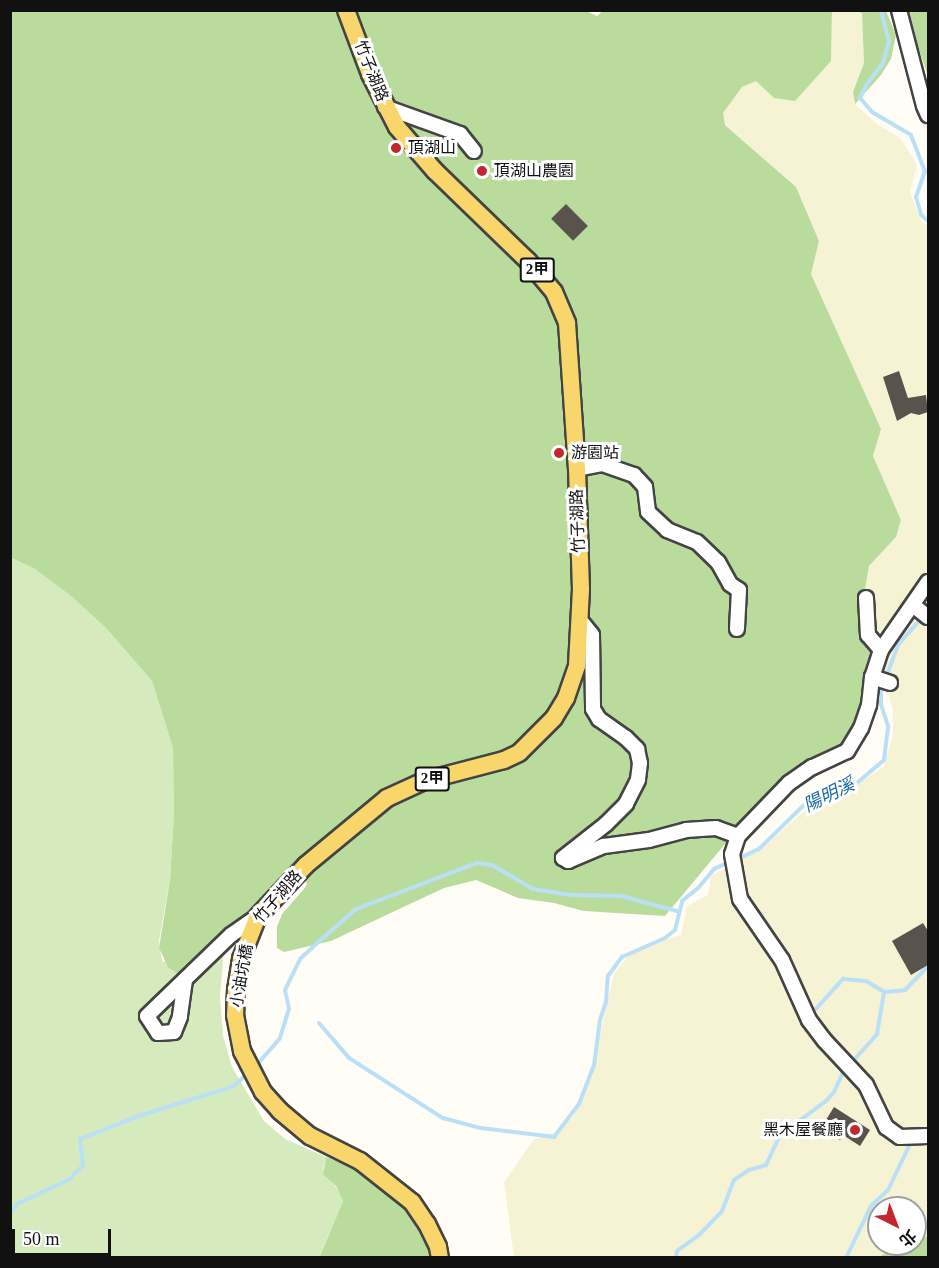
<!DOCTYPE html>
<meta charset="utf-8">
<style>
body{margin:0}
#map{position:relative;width:939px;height:1268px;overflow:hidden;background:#fffdf5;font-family:"Times New Roman","Noto Sans TC",serif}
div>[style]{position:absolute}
.farmland>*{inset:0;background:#f6f3d4}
.green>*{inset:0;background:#d5ebbd}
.forest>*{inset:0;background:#b9dc9c}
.stream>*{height:4px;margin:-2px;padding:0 2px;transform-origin:2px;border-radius:2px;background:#b9e0f7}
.building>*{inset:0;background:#5a524d;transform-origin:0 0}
.roads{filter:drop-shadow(2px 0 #444) drop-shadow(-2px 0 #444) drop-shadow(0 2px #444) drop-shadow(0 -2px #444)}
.minor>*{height:14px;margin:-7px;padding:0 7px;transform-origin:7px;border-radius:7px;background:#fff}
.major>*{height:16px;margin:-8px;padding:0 8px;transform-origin:8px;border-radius:8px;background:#f9d66b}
.dots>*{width:16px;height:16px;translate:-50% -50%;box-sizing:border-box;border:3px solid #fff;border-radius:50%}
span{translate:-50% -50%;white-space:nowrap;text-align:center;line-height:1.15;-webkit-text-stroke:6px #fff;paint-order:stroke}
.shield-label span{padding:2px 4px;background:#fff;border:2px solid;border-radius:4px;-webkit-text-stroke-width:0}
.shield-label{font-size:15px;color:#111;font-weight:700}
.street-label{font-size:16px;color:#111}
.poi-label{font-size:16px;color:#111}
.left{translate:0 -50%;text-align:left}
.right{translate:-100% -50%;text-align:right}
.water-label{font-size:18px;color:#1768a6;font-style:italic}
.frame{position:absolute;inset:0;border:12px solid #111;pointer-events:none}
.north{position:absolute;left:867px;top:1196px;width:60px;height:60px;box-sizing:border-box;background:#fff;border:2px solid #a0a0a0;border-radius:50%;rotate:138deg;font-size:16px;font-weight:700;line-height:24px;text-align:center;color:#111}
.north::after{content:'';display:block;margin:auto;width:21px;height:27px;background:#c4262e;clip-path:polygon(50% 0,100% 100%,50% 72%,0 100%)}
.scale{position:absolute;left:12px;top:1229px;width:99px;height:27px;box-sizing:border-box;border:3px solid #111;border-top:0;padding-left:8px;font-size:18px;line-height:21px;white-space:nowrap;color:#111;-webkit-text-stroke:4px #fff;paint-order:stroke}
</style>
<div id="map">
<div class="farmland">
<div style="clip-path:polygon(832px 11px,862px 12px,864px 63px,853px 92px,855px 104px,877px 124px,900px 138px,917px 164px,910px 192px,920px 219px,928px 226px,928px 1236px,915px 1239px,915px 1208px,879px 1208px,879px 1244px,900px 1244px,879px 1257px,514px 1257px,504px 1182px,534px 1139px,557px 1132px,573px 1117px,589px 1081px,614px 974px,627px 957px,647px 946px,681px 935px,687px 906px,708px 895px,711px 876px,765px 846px,805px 810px,835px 800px,884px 766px,893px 734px,893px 709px,874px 653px,863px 601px,869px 566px,896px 537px,901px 520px,873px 456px,881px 429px,811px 274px,819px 241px,796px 187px,725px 124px,722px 113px,742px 87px,756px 80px,774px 98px,831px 61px)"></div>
</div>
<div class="green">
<div style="clip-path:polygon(10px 558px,34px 567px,71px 596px,106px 628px,152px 681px,173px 748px,174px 814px,170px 880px,159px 941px,161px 955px,163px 962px,225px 936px,220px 997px,223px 1036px,232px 1067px,264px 1121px,285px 1139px,326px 1157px,323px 1169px,342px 1196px,343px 1201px,319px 1257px,11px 1257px)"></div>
</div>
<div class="forest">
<div style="clip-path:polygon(584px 10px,597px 16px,604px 10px,835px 11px,832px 11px,831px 61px,795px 101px,774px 98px,756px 81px,742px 87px,723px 113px,725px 125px,796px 187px,819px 241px,811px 274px,881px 429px,873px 456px,901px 520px,896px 537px,869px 566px,863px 601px,874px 653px,855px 726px,845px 743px,809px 762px,740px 826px,665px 916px,584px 911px,554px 903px,518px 898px,476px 880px,444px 888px,331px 941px,284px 952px,277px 948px,277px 927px,282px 914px,304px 889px,307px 884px,304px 878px,277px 886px,181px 976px,168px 967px,159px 948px,170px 880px,174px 814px,173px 748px,152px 681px,106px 628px,71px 596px,34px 568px,11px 558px,10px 11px)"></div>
<div style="clip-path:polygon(856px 11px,886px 11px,896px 35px,891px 59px,881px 75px,855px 104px,853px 92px,864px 63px,862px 13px)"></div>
<div style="clip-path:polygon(905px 11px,928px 11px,928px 76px,922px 58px)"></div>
<div style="clip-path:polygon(326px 1157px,354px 1168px,401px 1204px,422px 1229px,430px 1257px,319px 1258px,343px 1201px,336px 1186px,323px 1174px)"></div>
<div style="clip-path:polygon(928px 1236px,928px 1257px,879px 1257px,900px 1244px,915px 1244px,915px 1239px)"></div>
</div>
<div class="stream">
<div style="left:881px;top:10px;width:32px;rotate:76deg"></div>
<div style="left:889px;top:41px;width:23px;rotate:105deg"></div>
<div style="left:883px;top:63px;width:26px;rotate:127deg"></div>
<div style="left:867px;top:84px;width:16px;rotate:117deg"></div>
<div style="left:860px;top:98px;width:18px;rotate:49deg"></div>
<div style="left:872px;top:112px;width:45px;rotate:30.5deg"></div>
<div style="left:911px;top:135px;width:39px;rotate:69deg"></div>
<div style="left:925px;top:171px;width:28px;rotate:109deg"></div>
<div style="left:916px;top:197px;width:19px;rotate:74deg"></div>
<div style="left:921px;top:215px;width:9px;rotate:41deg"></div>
<div style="left:736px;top:860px;width:25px;rotate:-26deg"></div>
<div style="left:759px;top:849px;width:64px;rotate:-44.4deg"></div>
<div style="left:805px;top:804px;width:49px;rotate:-19.2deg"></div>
<div style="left:851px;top:788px;width:43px;rotate:-40.3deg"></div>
<div style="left:884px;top:760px;width:34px;rotate:-83deg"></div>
<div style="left:888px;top:726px;width:22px;rotate:-108deg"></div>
<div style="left:881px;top:705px;width:14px;rotate:-90deg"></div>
<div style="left:881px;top:691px;width:49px;rotate:-69.7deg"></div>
<div style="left:898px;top:645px;width:37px;rotate:-49deg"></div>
<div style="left:813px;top:1012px;width:45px;rotate:-47.7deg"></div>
<div style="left:843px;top:979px;width:23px;rotate:5deg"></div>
<div style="left:866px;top:981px;width:21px;rotate:31deg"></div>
<div style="left:884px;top:992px;width:21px;rotate:-5deg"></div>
<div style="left:905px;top:990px;width:33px;rotate:-46deg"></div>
<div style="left:319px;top:1023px;width:46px;rotate:49.4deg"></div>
<div style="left:349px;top:1058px;width:112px;rotate:32.6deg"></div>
<div style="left:443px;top:1118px;width:39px;rotate:15deg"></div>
<div style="left:481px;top:1128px;width:74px;rotate:7deg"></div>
<div style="left:554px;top:1137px;width:41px;rotate:-52.9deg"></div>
<div style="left:579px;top:1104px;width:42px;rotate:-69deg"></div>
<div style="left:594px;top:1065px;width:45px;rotate:-82.4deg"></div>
<div style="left:600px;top:1020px;width:19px;rotate:-72deg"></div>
<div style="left:606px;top:1002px;width:26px;rotate:-86deg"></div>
<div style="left:608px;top:976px;width:24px;rotate:-54deg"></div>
<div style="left:622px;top:957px;width:47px;rotate:-23.8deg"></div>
<div style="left:665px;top:938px;width:13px;rotate:-39deg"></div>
<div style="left:675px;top:930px;width:30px;rotate:-76deg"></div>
<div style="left:682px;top:901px;width:22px;rotate:-39deg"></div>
<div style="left:699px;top:887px;width:23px;rotate:-50deg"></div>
<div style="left:714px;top:869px;width:17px;rotate:-25deg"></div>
<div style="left:853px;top:1061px;width:36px;rotate:-48deg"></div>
<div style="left:877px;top:1034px;width:43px;rotate:-80.5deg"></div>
<div style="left:255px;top:1067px;width:38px;rotate:-49deg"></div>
<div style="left:280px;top:1038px;width:30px;rotate:-73deg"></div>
<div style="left:289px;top:1009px;width:19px;rotate:-102deg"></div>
<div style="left:285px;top:990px;width:34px;rotate:-64deg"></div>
<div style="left:300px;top:959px;width:22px;rotate:-43deg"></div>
<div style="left:316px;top:944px;width:53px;rotate:-41.2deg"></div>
<div style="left:356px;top:909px;width:129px;rotate:-20.8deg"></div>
<div style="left:477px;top:863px;width:15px;rotate:8deg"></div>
<div style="left:492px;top:865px;width:48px;rotate:30.3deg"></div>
<div style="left:533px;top:889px;width:39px;rotate:9deg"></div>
<div style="left:572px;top:895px;width:49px;rotate:1.2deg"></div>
<div style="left:621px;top:896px;width:58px;rotate:15deg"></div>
<div style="left:10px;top:1213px;width:11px;rotate:-52deg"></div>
<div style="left:17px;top:1204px;width:59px;rotate:-25.3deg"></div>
<div style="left:70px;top:1179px;width:19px;rotate:-47deg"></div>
<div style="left:83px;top:1165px;width:26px;rotate:-97deg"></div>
<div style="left:80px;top:1139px;width:63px;rotate:-21.3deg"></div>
<div style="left:139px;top:1116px;width:100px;rotate:-17.5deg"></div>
<div style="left:234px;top:1086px;width:18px;rotate:-43deg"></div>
<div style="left:676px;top:1258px;width:7px;rotate:-82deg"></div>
<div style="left:677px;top:1251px;width:26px;rotate:-36deg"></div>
<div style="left:698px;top:1236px;width:35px;rotate:-46deg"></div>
<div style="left:722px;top:1211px;width:33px;rotate:-69deg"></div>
<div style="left:734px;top:1180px;width:18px;rotate:-34deg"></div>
<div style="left:749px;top:1170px;width:18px;rotate:-16deg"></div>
<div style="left:766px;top:1165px;width:33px;rotate:-65deg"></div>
<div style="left:780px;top:1135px;width:57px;rotate:-36.5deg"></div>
<div style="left:826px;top:1101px;width:12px;rotate:-48deg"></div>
<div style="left:834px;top:1092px;width:26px;rotate:-65deg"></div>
<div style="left:846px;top:1258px;width:58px;rotate:-64.3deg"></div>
<div style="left:871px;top:1206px;width:23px;rotate:-43deg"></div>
<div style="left:888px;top:1190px;width:53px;rotate:-64.4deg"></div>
</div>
<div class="building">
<div style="left:566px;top:204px;width:31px;height:21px;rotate:45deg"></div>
<div style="clip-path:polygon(899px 371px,908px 398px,926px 395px,928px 412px,919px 415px,911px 413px,897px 421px,883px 377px)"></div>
<div style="clip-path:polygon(923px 923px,928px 931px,928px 965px,911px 975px,892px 941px)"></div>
<div style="clip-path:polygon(834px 1107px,870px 1130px,860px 1146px,843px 1135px,840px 1140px,821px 1128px)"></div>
</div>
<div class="roads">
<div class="minor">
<div style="left:899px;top:10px;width:99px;rotate:75.4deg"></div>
<div style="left:924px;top:106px;width:10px;rotate:66deg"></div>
<div style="left:385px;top:107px;width:80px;rotate:19.8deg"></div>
<div style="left:460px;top:134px;width:22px;rotate:51deg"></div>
<div style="left:577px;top:469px;width:25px;rotate:-11deg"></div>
<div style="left:602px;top:464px;width:34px;rotate:19deg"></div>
<div style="left:634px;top:475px;width:16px;rotate:47deg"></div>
<div style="left:645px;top:487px;width:25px;rotate:83deg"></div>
<div style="left:648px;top:512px;width:26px;rotate:43deg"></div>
<div style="left:667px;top:530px;width:32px;rotate:22deg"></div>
<div style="left:697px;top:542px;width:29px;rotate:44deg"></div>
<div style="left:718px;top:562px;width:25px;rotate:61deg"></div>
<div style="left:730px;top:584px;width:11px;rotate:34deg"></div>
<div style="left:739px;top:590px;width:39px;rotate:93deg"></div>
<div style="left:928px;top:582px;width:83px;rotate:124.7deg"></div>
<div style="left:881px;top:650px;width:28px;rotate:108deg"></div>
<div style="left:872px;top:677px;width:28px;rotate:96deg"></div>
<div style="left:869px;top:705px;width:24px;rotate:109deg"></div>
<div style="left:861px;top:728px;width:27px;rotate:121deg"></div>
<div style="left:847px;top:751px;width:38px;rotate:155deg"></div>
<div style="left:812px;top:767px;width:28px;rotate:145deg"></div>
<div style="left:789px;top:783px;width:74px;rotate:133.9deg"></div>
<div style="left:738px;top:836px;width:19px;rotate:108deg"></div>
<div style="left:732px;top:854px;width:46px;rotate:79.9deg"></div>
<div style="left:740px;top:899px;width:74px;rotate:55.5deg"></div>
<div style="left:782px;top:960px;width:66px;rotate:65.8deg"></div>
<div style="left:809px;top:1020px;width:26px;rotate:53deg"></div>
<div style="left:825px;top:1041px;width:60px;rotate:47deg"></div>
<div style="left:866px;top:1085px;width:47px;rotate:64.5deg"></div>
<div style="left:886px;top:1127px;width:17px;rotate:36deg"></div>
<div style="left:900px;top:1137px;width:28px;rotate:-2deg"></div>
<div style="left:866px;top:598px;width:37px;rotate:87deg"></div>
<div style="left:868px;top:635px;width:20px;rotate:49deg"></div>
<div style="left:913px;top:605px;width:19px;rotate:39deg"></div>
<div style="left:580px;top:620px;width:19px;rotate:51deg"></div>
<div style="left:592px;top:635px;width:74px;rotate:89.2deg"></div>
<div style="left:593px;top:709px;width:12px;rotate:59deg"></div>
<div style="left:599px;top:719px;width:33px;rotate:35deg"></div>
<div style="left:626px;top:738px;width:16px;rotate:45deg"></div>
<div style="left:637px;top:749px;width:14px;rotate:78deg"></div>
<div style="left:640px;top:763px;width:17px;rotate:97deg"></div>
<div style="left:638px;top:780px;width:27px;rotate:117deg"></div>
<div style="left:626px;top:804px;width:28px;rotate:135deg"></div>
<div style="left:606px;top:824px;width:55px;rotate:141.7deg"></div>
<div style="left:563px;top:858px;width:6px;rotate:31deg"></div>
<div style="left:568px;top:861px;width:39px;rotate:-23deg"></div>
<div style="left:604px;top:846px;width:45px;rotate:-7.6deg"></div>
<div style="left:649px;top:840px;width:38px;rotate:-15deg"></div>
<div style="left:686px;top:830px;width:30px;rotate:-4deg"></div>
<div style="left:716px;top:828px;width:23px;rotate:20deg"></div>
<div style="left:872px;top:677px;width:19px;rotate:18deg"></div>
<div style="left:185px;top:980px;width:37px;rotate:98deg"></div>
<div style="left:180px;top:1017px;width:16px;rotate:112deg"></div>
<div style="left:174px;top:1032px;width:16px;rotate:176deg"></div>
<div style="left:158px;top:1033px;width:20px;rotate:-123deg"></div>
<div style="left:147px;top:1016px;width:117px;rotate:-44deg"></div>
<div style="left:231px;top:935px;width:33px;rotate:-35deg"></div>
</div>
<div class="major">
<div style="left:346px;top:10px;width:68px;rotate:69.4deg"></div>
<div style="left:370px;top:74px;width:59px;rotate:63deg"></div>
<div style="left:397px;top:127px;width:58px;rotate:49.2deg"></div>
<div style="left:435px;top:171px;width:129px;rotate:44.1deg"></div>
<div style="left:528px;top:261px;width:40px;rotate:50deg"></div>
<div style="left:554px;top:292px;width:34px;rotate:67deg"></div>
<div style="left:567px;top:323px;width:146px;rotate:86.1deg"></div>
<div style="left:577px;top:469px;width:120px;rotate:88.1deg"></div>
<div style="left:581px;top:589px;width:77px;rotate:93deg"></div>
<div style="left:577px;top:666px;width:34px;rotate:109deg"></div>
<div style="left:566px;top:698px;width:23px;rotate:121deg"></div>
<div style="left:554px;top:718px;width:49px;rotate:135deg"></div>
<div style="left:519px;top:753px;width:17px;rotate:155deg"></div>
<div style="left:504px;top:760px;width:83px;rotate:165.3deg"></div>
<div style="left:424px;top:781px;width:41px;rotate:155.3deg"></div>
<div style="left:387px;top:798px;width:105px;rotate:140.4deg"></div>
<div style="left:306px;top:865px;width:70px;rotate:133.3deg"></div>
<div style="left:258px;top:916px;width:46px;rotate:111.6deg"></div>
<div style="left:241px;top:959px;width:30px;rotate:99deg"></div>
<div style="left:236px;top:989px;width:26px;rotate:92deg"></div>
<div style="left:235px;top:1015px;width:37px;rotate:79deg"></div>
<div style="left:242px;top:1051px;width:46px;rotate:62.9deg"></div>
<div style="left:263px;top:1092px;width:25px;rotate:48deg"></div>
<div style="left:280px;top:1111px;width:39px;rotate:40deg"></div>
<div style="left:310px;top:1136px;width:56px;rotate:26.6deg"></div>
<div style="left:360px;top:1161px;width:66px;rotate:38.3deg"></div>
<div style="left:412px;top:1202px;width:27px;rotate:56deg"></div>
<div style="left:427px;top:1224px;width:25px;rotate:64deg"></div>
<div style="left:438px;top:1247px;width:11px;rotate:80deg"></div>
</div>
</div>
<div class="dots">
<div style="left:396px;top:148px;background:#c4262e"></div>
<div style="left:482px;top:171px;background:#c4262e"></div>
<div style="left:559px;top:453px;background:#c4262e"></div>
<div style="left:855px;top:1130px;background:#c4262e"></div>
</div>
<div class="shield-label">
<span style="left:537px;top:270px">2甲</span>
<span style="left:432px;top:779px">2甲</span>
</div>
<div class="street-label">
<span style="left:371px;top:71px;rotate:68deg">竹子湖路</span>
<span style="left:578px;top:521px;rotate:-92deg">竹子湖路</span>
<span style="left:278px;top:897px;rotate:-49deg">竹子湖路</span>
<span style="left:242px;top:976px;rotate:-80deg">小油坑橋</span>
</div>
<div class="poi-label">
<span class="left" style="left:408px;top:148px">頂湖山</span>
<span class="left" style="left:494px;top:171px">頂湖山農園</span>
<span class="left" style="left:571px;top:453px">游園站</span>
<span class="right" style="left:843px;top:1130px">黑木屋餐廳</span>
</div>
<div class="water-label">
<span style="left:829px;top:795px;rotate:-26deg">陽明溪</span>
</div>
<div class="frame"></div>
<div class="north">北</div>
<div class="scale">50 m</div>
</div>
